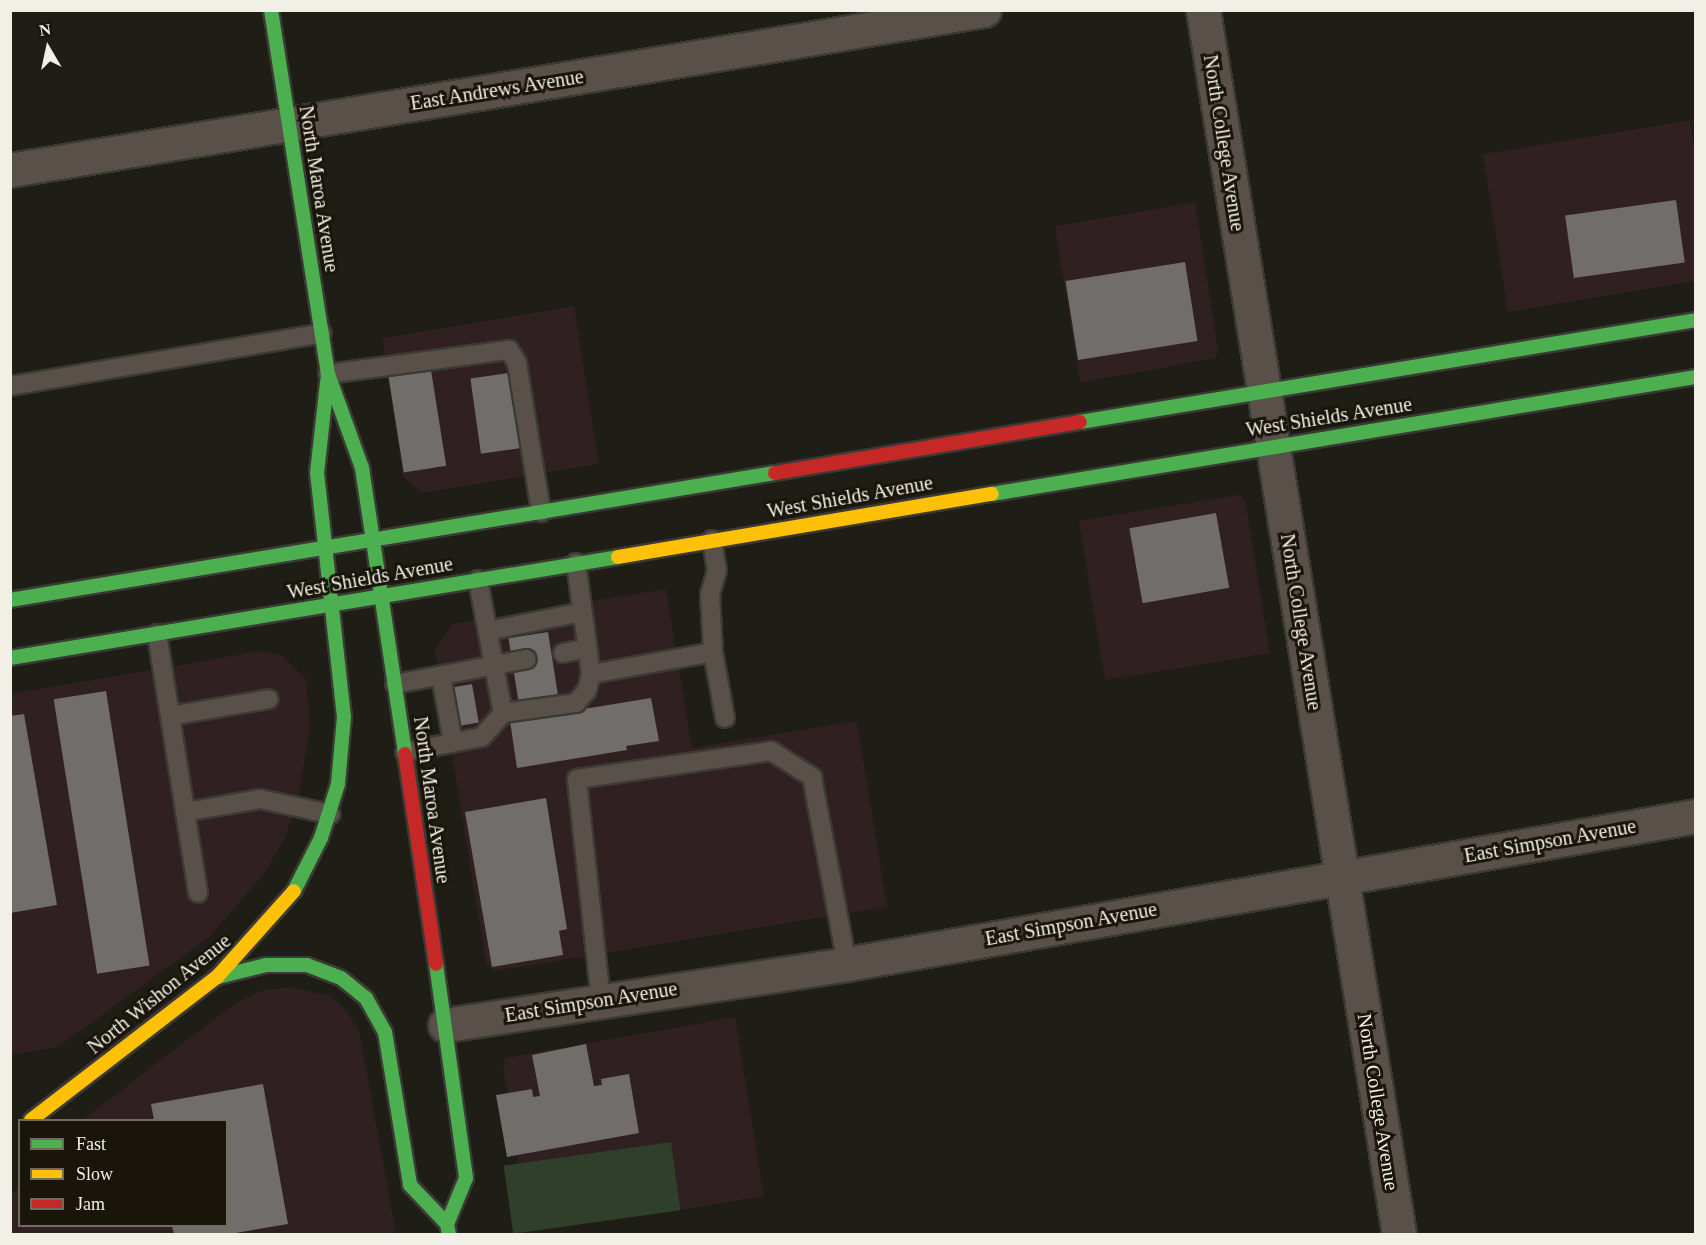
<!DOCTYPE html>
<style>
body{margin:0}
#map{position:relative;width:1706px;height:1245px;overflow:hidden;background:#1e1d16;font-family:"Times New Roman",serif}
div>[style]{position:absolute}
.commercial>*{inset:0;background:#302021}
.green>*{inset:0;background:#303f2a;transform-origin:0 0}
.building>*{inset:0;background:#716d6a;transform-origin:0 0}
.roads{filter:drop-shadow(2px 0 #3b3a34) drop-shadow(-2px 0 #3b3a34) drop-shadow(0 2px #3b3a34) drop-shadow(0 -2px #3b3a34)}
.lane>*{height:18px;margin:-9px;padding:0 9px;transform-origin:9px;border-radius:9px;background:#595149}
.street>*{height:33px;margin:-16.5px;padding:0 16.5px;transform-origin:16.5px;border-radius:16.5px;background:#595149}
.fast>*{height:14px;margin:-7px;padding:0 7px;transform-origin:7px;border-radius:7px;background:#4caf50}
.slow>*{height:14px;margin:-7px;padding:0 7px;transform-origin:7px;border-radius:7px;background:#ffc107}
.jam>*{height:14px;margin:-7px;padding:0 7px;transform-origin:7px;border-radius:7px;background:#c62828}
span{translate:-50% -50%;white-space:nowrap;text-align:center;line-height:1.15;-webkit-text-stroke:6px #19150a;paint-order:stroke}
.street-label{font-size:20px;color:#f2efe7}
.frame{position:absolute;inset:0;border:12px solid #f2efe7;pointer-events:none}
.legend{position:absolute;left:18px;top:1119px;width:210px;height:108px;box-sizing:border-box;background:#19150a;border:2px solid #706c62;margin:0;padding:8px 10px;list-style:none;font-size:18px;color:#f2efe7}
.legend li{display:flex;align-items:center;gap:12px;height:30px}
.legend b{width:30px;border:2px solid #706c62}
.north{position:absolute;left:18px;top:18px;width:60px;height:60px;-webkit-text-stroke:4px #19150a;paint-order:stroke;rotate:351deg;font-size:16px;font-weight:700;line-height:24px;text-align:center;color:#f2efe7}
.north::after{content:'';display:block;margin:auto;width:21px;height:27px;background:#f2efe7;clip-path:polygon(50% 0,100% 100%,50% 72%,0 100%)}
</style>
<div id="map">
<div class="commercial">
<div style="clip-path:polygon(1690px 120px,1696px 158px,1695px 281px,1508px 312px,1483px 154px)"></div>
<div style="clip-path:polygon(1195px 202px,1218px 350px,1215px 358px,1080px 383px,1055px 226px)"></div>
<div style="clip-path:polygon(574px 306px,599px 464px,423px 493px,403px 477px,382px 338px)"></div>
<div style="clip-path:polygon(1238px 495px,1245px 500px,1270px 653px,1105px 680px,1079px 521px)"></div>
<div style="clip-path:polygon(666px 589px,692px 748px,857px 721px,887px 907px,494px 971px,486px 963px,435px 650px,452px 624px)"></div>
<div style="clip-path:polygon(261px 651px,281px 655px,306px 679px,310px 728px,297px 805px,283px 841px,264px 874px,209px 937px,58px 1047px,11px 1055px,11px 694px)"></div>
<div style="clip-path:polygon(290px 987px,330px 996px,343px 1007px,359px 1030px,396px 1234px,11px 1234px,10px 1197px,19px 1185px,20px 1226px,226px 1226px,226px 1120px,82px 1120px,236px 1003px,264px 990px)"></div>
<div style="clip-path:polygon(735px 1017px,764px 1196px,681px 1210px,670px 1142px,519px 1166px,503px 1066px,505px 1058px)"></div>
</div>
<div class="green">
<div style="left:671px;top:1142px;width:69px;height:169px;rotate:82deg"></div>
</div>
<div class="building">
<div style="left:1676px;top:200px;width:63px;height:112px;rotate:82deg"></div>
<div style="left:1185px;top:262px;width:80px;height:121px;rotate:81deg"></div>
<div style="left:431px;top:370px;width:97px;height:43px;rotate:81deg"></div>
<div style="left:509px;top:373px;width:76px;height:39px;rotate:82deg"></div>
<div style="left:1216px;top:513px;width:76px;height:88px;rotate:80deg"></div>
<div style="left:548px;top:632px;width:69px;height:40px;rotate:81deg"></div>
<div style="left:472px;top:684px;width:39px;height:25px;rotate:80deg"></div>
<div style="left:106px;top:691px;width:278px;height:53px;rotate:81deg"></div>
<div style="clip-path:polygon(651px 698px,659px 741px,626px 746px,627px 750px,517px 768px,510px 721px)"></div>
<div style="clip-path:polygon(24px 714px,57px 905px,10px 913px,10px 716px)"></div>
<div style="clip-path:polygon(546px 798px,567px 929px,559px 931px,563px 955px,492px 967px,465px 812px)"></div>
<div style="clip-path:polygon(586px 1044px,594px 1086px,602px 1085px,601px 1079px,629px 1074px,639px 1133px,507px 1157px,496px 1095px,532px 1089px,533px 1097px,540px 1096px,532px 1055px)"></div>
<div style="clip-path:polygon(263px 1084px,288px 1224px,230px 1234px,174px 1234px,172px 1226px,226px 1226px,226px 1120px,154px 1120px,151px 1104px)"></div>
</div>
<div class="roads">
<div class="lane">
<div style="left:328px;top:374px;width:183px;rotate:-7.6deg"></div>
<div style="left:509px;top:350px;width:15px;rotate:58deg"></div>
<div style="left:517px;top:363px;width:151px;rotate:80.8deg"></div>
<div style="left:10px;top:386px;width:316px;rotate:-9.6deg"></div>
<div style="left:712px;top:540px;width:30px;rotate:81deg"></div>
<div style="left:717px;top:570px;width:25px;rotate:106deg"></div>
<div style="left:710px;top:594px;width:58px;rotate:87deg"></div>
<div style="left:713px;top:652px;width:67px;rotate:79.7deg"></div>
<div style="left:478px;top:580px;width:135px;rotate:79.4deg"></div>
<div style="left:503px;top:713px;width:74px;rotate:-7.8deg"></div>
<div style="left:576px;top:703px;width:17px;rotate:-50deg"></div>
<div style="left:587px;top:690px;width:16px;rotate:-76deg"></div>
<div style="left:591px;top:674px;width:112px;rotate:-97.7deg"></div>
<div style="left:488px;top:631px;width:96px;rotate:-11.4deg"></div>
<div style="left:157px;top:634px;width:262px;rotate:81deg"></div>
<div style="left:563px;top:653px;width:25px;rotate:-11deg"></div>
<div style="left:591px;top:674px;width:124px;rotate:-10.2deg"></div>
<div style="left:441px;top:676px;width:67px;rotate:79.7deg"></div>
<div style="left:395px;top:684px;width:134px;rotate:-10.7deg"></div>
<div style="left:170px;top:716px;width:100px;rotate:-9.7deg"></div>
<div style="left:405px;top:752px;width:78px;rotate:-11deg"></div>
<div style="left:482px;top:737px;width:32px;rotate:-49deg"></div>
<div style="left:185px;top:812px;width:76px;rotate:-9.8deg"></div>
<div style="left:260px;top:799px;width:72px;rotate:12.1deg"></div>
<div style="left:601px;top:1001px;width:223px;rotate:-96.2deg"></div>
<div style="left:577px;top:779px;width:196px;rotate:-8.2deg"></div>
<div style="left:771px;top:751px;width:49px;rotate:32.4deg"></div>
<div style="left:812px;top:777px;width:190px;rotate:79.4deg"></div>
</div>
<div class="street">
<div style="left:1203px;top:10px;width:1240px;rotate:80.9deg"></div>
<div style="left:10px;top:170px;width:987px;rotate:-9.33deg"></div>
<div style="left:445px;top:1025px;width:407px;rotate:-8.6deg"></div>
<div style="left:847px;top:964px;width:862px;rotate:-9.89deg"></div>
</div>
<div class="fast">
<div style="left:271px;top:10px;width:368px;rotate:81.1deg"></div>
<div style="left:328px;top:374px;width:100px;rotate:70.1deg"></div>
<div style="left:362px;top:468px;width:289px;rotate:81.4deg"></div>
<div style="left:1080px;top:422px;width:624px;rotate:-9.4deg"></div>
<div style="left:992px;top:494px;width:714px;rotate:-9.44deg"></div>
<div style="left:10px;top:600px;width:775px;rotate:-9.43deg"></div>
<div style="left:10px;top:658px;width:616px;rotate:-9.43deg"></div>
<div style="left:294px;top:891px;width:59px;rotate:-63deg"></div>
<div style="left:321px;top:838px;width:57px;rotate:-72.5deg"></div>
<div style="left:338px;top:784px;width:67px;rotate:-84.9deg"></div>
<div style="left:344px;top:717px;width:245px;rotate:-96.3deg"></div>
<div style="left:317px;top:473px;width:92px;rotate:-83.7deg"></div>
<div style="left:436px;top:964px;width:216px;rotate:82deg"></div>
<div style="left:466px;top:1178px;width:50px;rotate:112.4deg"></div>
<div style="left:447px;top:1224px;width:10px;rotate:79deg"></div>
<div style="left:218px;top:977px;width:49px;rotate:-14deg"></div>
<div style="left:266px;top:965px;width:41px"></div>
<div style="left:307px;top:965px;width:36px;rotate:21deg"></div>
<div style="left:341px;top:978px;width:32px;rotate:39deg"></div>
<div style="left:366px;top:998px;width:39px;rotate:61deg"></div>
<div style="left:385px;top:1032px;width:155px;rotate:80.7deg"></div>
<div style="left:410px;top:1185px;width:54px;rotate:46.5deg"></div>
</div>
<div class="slow">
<div style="left:618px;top:557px;width:379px;rotate:-9.6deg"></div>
<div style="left:31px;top:1120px;width:235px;rotate:-37.6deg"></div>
<div style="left:217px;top:977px;width:115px;rotate:-48.2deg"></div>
</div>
<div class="jam">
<div style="left:775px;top:473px;width:309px;rotate:-9.5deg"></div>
<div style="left:405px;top:754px;width:212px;rotate:81.6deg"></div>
</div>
</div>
<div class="street-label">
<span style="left:497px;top:90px;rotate:-9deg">East Andrews Avenue</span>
<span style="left:1224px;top:143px;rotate:81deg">North College Avenue</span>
<span style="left:319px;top:189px;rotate:81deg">North Maroa Avenue</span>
<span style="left:1329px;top:417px;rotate:-9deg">West Shields Avenue</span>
<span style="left:850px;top:497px;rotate:-10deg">West Shields Avenue</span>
<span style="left:370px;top:578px;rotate:-10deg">West Shields Avenue</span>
<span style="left:1301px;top:622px;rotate:81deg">North College Avenue</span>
<span style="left:432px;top:800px;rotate:82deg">North Maroa Avenue</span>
<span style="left:1550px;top:841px;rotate:-10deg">East Simpson Avenue</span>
<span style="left:1071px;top:924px;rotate:-10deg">East Simpson Avenue</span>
<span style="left:159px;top:994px;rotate:-39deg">North Wishon Avenue</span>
<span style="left:591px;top:1002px;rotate:-9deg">East Simpson Avenue</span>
<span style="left:1378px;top:1102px;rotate:81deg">North College Avenue</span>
</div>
<div class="frame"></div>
<ul class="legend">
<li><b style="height:8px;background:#4caf50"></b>Fast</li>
<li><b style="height:8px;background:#ffc107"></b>Slow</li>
<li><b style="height:8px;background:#c62828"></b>Jam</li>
</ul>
<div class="north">N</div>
</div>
